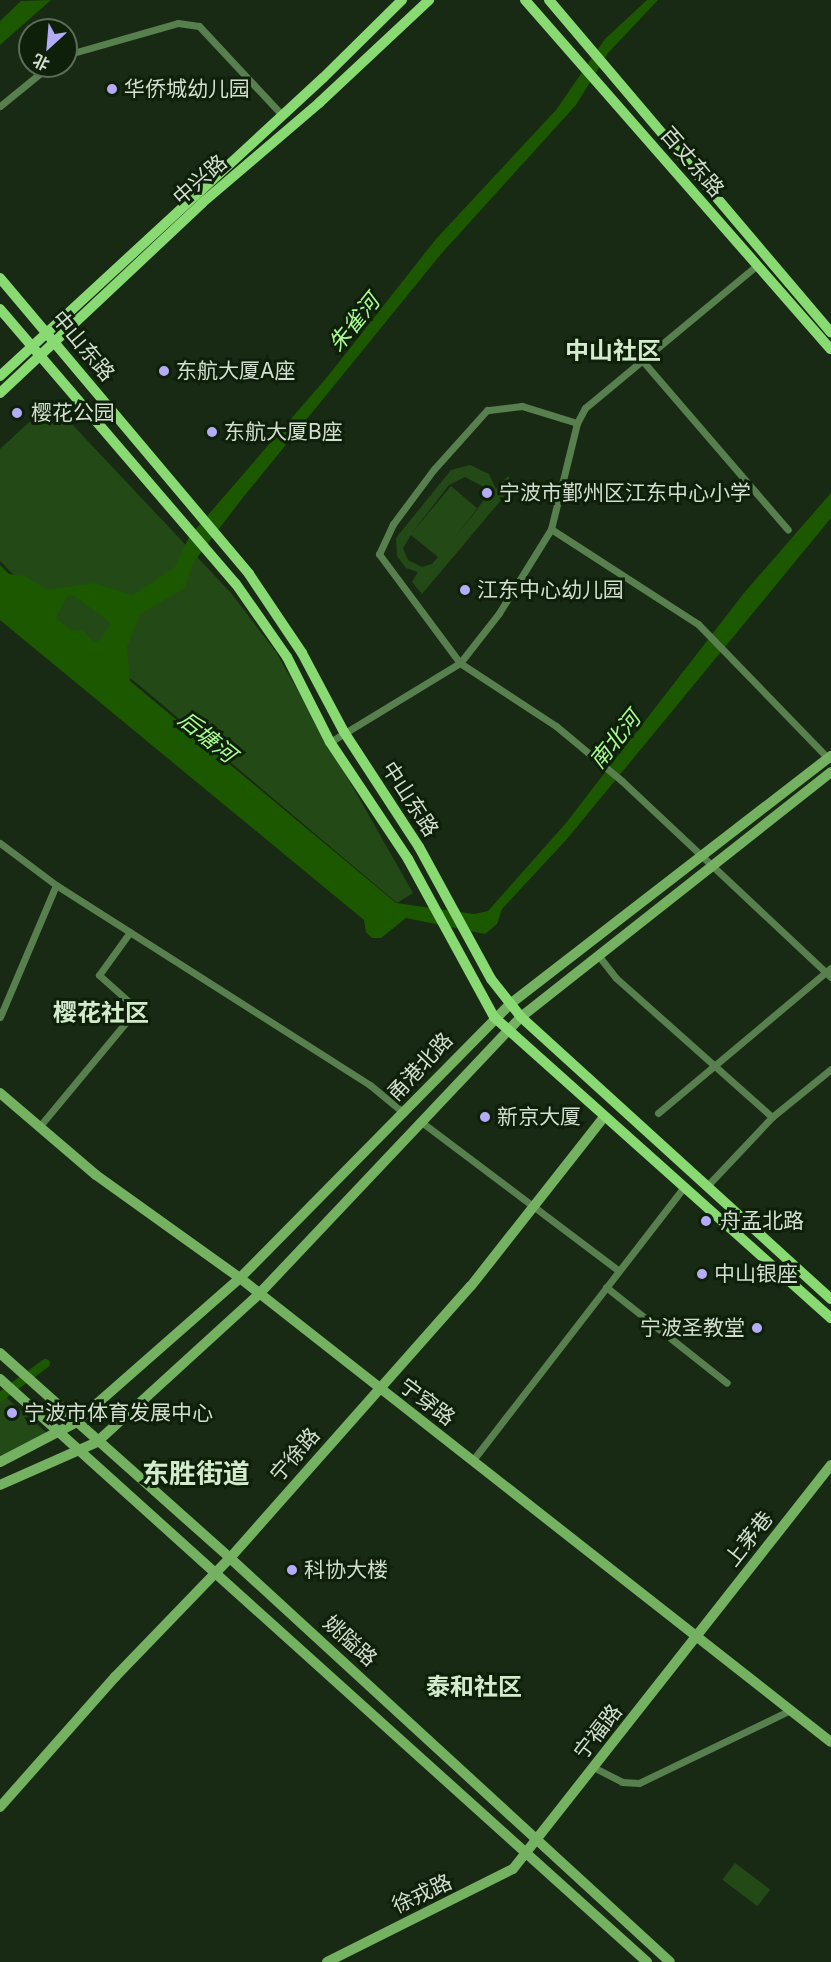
<!DOCTYPE html>
<meta charset="utf-8">
<style>
body{margin:0}
#map{position:relative;width:831px;height:1962px;overflow:hidden;background:#182a13;font-family:Inter,"Noto Sans SC",sans-serif}
div>[style]{position:absolute}
.green>*{inset:0;background:#234a16;transform-origin:0 0}
.water>*{inset:0;background:#1b5800}
.canal>*{height:9px;margin:-4.5px;padding:0 4.5px;transform-origin:4.5px;border-radius:4.5px;background:#1b5800}
.street>*{height:7px;margin:-3.5px;padding:0 3.5px;transform-origin:3.5px;border-radius:3.5px;background:#587f4e}
.secondary>*{height:10px;margin:-5px;padding:0 5px;transform-origin:5px;border-radius:5px;background:#74b262}
.primary>*{height:10px;margin:-5px;padding:0 5px;transform-origin:5px;border-radius:5px;background:#89da72}
.dots>*{width:16px;height:16px;translate:-50% -50%;box-sizing:border-box;border:3px solid #0e2009;border-radius:50%}
span{translate:-50% -50%;white-space:nowrap;text-align:center;line-height:1.15;-webkit-text-stroke:6px #0e2009;paint-order:stroke}
.poi-label{font-size:21px;color:#d2decf}
.left{translate:0 -50%;text-align:left}
.right{translate:-100% -50%;text-align:right}
.street-label{font-size:21px;color:#d2decf}
.water-label{font-size:22px;color:#a9fb92;font-style:italic}
.quarter-label{font-size:24px;color:#d3ebcc;font-weight:700}
.district-label{font-size:27px;color:#d3ebcc;font-weight:700}
.north{position:absolute;left:18px;top:18px;width:60px;height:60px;box-sizing:border-box;background:#0e2009;border:2px solid #5c6c58;border-radius:50%;rotate:206deg;font-size:16px;font-weight:700;line-height:24px;text-align:center;color:#d2decf}
.north::after{content:'';display:block;margin:auto;width:21px;height:27px;background:#b5acf8;clip-path:polygon(50% 0,100% 100%,50% 72%,0 100%)}
</style>
<div id="map">
<div class="green">
<div style="clip-path:polygon(51px 402px,231px 593px,276px 652px,413px 893px,397px 903px,139px 685px,69px 632px,0 561px,0 449px)"></div>
<div style="clip-path:polygon(evenodd,470px 465px,489px 474px,496px 489px,508px 476px,513px 486px,422px 594px,412px 582px,418px 572px,406px 568px,397px 556px,396px 538px,451px 470px,470px 465px,465px 477px,482px 486px,484px 500px,455px 537px,478px 509px,451px 486px,411px 534px,449px 485px,465px 477px,470px 465px,411px 535px,438px 557px,432px 564px,422px 567px,408px 560px,403px 548px,411px 535px)"></div>
<div style="clip-path:polygon(0 1392px,48px 1434px,0 1456px)"></div>
<div style="left:735px;top:1863px;width:44px;height:21px;rotate:37deg"></div>
</div>
<div class="water">
<div style="clip-path:polygon(51px 0,0 45px,0 21px,21px 1px)"></div>
<div style="clip-path:polygon(evenodd,647px 0,658px 0,608px 53px,576px 105px,441px 254px,241px 500px,193px 563px,185px 588px,140px 614px,127px 647px,130px 681px,396px 903px,474px 914px,488px 911px,566px 823px,744px 593px,831px 493px,831px 518px,567px 839px,502px 909px,497px 924px,485px 934px,406px 918px,381px 938px,372px 938px,366px 932px,364px 920px,0 620px,0 565px,9px 574px,24px 576px,48px 590px,94px 583px,133px 595px,175px 567px,189px 537px,328px 376px,436px 239px,556px 110px,605px 39px,647px 0,73px 595px,111px 623px,100px 640px,94px 642px,83px 631px,71px 630px,56px 618px,67px 596px,73px 595px)"></div>
</div>
<div class="canal">
<div style="left:0;top:1396px;width:56px;rotate:-36.3deg"></div>
</div>
<div class="street">
<div style="left:66px;top:55px;width:116px;rotate:-15.9deg"></div>
<div style="left:178px;top:23px;width:21px;rotate:8deg"></div>
<div style="left:199px;top:26px;width:122px;rotate:47deg"></div>
<div style="left:0;top:106px;width:63px;rotate:-39.2deg"></div>
<div style="left:641px;top:359px;width:225px;rotate:49.3deg"></div>
<div style="left:577px;top:423px;width:58px;rotate:-162.8deg"></div>
<div style="left:522px;top:406px;width:35px;rotate:173deg"></div>
<div style="left:487px;top:410px;width:79px;rotate:131.9deg"></div>
<div style="left:434px;top:469px;width:69px;rotate:126.7deg"></div>
<div style="left:393px;top:524px;width:33px;rotate:115deg"></div>
<div style="left:379px;top:554px;width:136px;rotate:53.4deg"></div>
<div style="left:460px;top:663px;width:115px;rotate:33.3deg"></div>
<div style="left:556px;top:726px;width:86px;rotate:39.8deg"></div>
<div style="left:622px;top:781px;width:287px;rotate:43.2deg"></div>
<div style="left:551px;top:529px;width:175px;rotate:32.9deg"></div>
<div style="left:698px;top:624px;width:188px;rotate:45.9deg"></div>
<div style="left:330px;top:742px;width:152px;rotate:-31.3deg"></div>
<div style="left:460px;top:663px;width:63px;rotate:-52deg"></div>
<div style="left:499px;top:613px;width:99px;rotate:-58.2deg"></div>
<div style="left:551px;top:529px;width:109px;rotate:-76.2deg"></div>
<div style="left:577px;top:423px;width:17px;rotate:-62deg"></div>
<div style="left:585px;top:408px;width:224px;rotate:-39.7deg"></div>
<div style="left:0;top:843px;width:70px;rotate:36.9deg"></div>
<div style="left:598px;top:955px;width:29px;rotate:52deg"></div>
<div style="left:616px;top:978px;width:209px;rotate:41.7deg"></div>
<div style="left:0;top:1017px;width:143px;rotate:-67deg"></div>
<div style="left:56px;top:885px;width:372px;rotate:32.5deg"></div>
<div style="left:370px;top:1085px;width:44px;rotate:39.5deg"></div>
<div style="left:658px;top:1113px;width:226px;rotate:-40deg"></div>
<div style="left:424px;top:1124px;width:244px;rotate:37deg"></div>
<div style="left:39px;top:1127px;width:153px;rotate:-50.3deg"></div>
<div style="left:137px;top:1009px;width:51px;rotate:-138.2deg"></div>
<div style="left:99px;top:975px;width:53px;rotate:-54.2deg"></div>
<div style="left:707px;top:1186px;width:95px;rotate:-46.7deg"></div>
<div style="left:772px;top:1117px;width:76px;rotate:-39.1deg"></div>
<div style="left:606px;top:1287px;width:154px;rotate:38.4deg"></div>
<div style="left:473px;top:1460px;width:346px;rotate:-52.3deg"></div>
<div style="left:595px;top:1768px;width:30px;rotate:27deg"></div>
<div style="left:622px;top:1782px;width:17px;rotate:3deg"></div>
<div style="left:639px;top:1783px;width:169px;rotate:-25.7deg"></div>
</div>
<div class="secondary">
<div style="left:0;top:1093px;width:126px;rotate:40.5deg"></div>
<div style="left:96px;top:1175px;width:177px;rotate:35.6deg"></div>
<div style="left:240px;top:1278px;width:751px;rotate:38.14deg"></div>
<div style="left:0;top:1353px;width:308px;rotate:41.7deg"></div>
<div style="left:230px;top:1558px;width:597px;rotate:42.56deg"></div>
<div style="left:0;top:1379px;width:871px;rotate:42.02deg"></div>
<div style="left:0;top:1462px;width:85px;rotate:-27.5deg"></div>
<div style="left:75px;top:1423px;width:220px;rotate:-41.3deg"></div>
<div style="left:240px;top:1278px;width:385px;rotate:-45.4deg"></div>
<div style="left:510px;top:1004px;width:406px;rotate:-37.7deg"></div>
<div style="left:0;top:1485px;width:106px;rotate:-23.9deg"></div>
<div style="left:97px;top:1442px;width:219px;rotate:-42.4deg"></div>
<div style="left:259px;top:1294px;width:381px;rotate:-46.6deg"></div>
<div style="left:521px;top:1017px;width:395px;rotate:-38.3deg"></div>
<div style="left:0;top:1807px;width:174px;rotate:-48.5deg"></div>
<div style="left:115px;top:1677px;width:165px;rotate:-46deg"></div>
<div style="left:230px;top:1558px;width:363px;rotate:-48.5deg"></div>
<div style="left:471px;top:1286px;width:216px;rotate:-51.8deg"></div>
<div style="left:327px;top:1962px;width:208px;rotate:-26.6deg"></div>
<div style="left:513px;top:1869px;width:514px;rotate:-51.79deg"></div>
</div>
<div class="primary">
<div style="left:525px;top:0;width:464px;rotate:48.8deg"></div>
<div style="left:549px;top:0;width:436px;rotate:49.7deg"></div>
<div style="left:0;top:278px;width:387px;rotate:49.9deg"></div>
<div style="left:249px;top:574px;width:95px;rotate:56.1deg"></div>
<div style="left:302px;top:653px;width:89px;rotate:62deg"></div>
<div style="left:344px;top:732px;width:137px;rotate:56.9deg"></div>
<div style="left:419px;top:847px;width:150px;rotate:61.4deg"></div>
<div style="left:491px;top:979px;width:48px;rotate:51.7deg"></div>
<div style="left:521px;top:1017px;width:419px;rotate:42.3deg"></div>
<div style="left:0;top:309px;width:362px;rotate:49.4deg"></div>
<div style="left:236px;top:584px;width:89px;rotate:55.1deg"></div>
<div style="left:287px;top:657px;width:95px;rotate:63.2deg"></div>
<div style="left:330px;top:742px;width:141px;rotate:56.3deg"></div>
<div style="left:408px;top:859px;width:180px;rotate:61.4deg"></div>
<div style="left:494px;top:1017px;width:452px;rotate:41.8deg"></div>
<div style="left:0;top:376px;width:439px;rotate:-42.7deg"></div>
<div style="left:323px;top:78px;width:111px;rotate:-44.6deg"></div>
<div style="left:0;top:393px;width:277px;rotate:-43.2deg"></div>
<div style="left:202px;top:203px;width:154px;rotate:-40.5deg"></div>
<div style="left:319px;top:103px;width:151px;rotate:-43.1deg"></div>
</div>
<div class="dots">
<div style="left:112px;top:89px;background:#b5acf8"></div>
<div style="left:164px;top:371px;background:#b5acf8"></div>
<div style="left:17px;top:413px;background:#b5acf8"></div>
<div style="left:212px;top:432px;background:#b5acf8"></div>
<div style="left:487px;top:493px;background:#b5acf8"></div>
<div style="left:465px;top:590px;background:#b5acf8"></div>
<div style="left:485px;top:1117px;background:#b5acf8"></div>
<div style="left:706px;top:1221px;background:#b5acf8"></div>
<div style="left:702px;top:1274px;background:#b5acf8"></div>
<div style="left:757px;top:1328px;background:#b5acf8"></div>
<div style="left:12px;top:1413px;background:#b5acf8"></div>
<div style="left:292px;top:1570px;background:#b5acf8"></div>
</div>
<div class="poi-label">
<span class="left" style="left:124px;top:89px">华侨城幼儿园</span>
<span class="left" style="left:176px;top:371px">东航大厦A座</span>
<span class="left" style="left:31px;top:413px">樱花公园</span>
<span class="left" style="left:224px;top:432px">东航大厦B座</span>
<span class="left" style="left:499px;top:493px">宁波市鄞州区江东中心小学</span>
<span class="left" style="left:477px;top:590px">江东中心幼儿园</span>
<span class="left" style="left:497px;top:1117px">新京大厦</span>
<span class="left" style="left:720px;top:1221px">舟孟北路</span>
<span class="left" style="left:714px;top:1274px">中山银座</span>
<span class="right" style="left:745px;top:1328px">宁波圣教堂</span>
<span class="left" style="left:24px;top:1413px">宁波市体育发展中心</span>
<span class="left" style="left:304px;top:1570px">科协大楼</span>
</div>
<div class="street-label">
<span style="left:692px;top:162px;rotate:49deg">百丈东路</span>
<span style="left:200px;top:180px;rotate:-41deg">中兴路</span>
<span style="left:83px;top:346px;rotate:50deg">中山东路</span>
<span style="left:410px;top:799px;rotate:57deg">中山东路</span>
<span style="left:420px;top:1067px;rotate:-47deg">甬港北路</span>
<span style="left:427px;top:1402px;rotate:37deg">宁穿路</span>
<span style="left:295px;top:1455px;rotate:-49deg">宁徐路</span>
<span style="left:749px;top:1539px;rotate:-52deg">上茅巷</span>
<span style="left:350px;top:1641px;rotate:42deg">姚隘路</span>
<span style="left:598px;top:1732px;rotate:-52deg">宁福路</span>
<span style="left:422px;top:1894px;rotate:-25deg">徐戎路</span>
</div>
<div class="water-label">
<span style="left:354px;top:323px;rotate:-51deg">朱雀河</span>
<span style="left:207px;top:737px;rotate:39deg">后塘河</span>
<span style="left:615px;top:740px;rotate:-51deg">南北河</span>
</div>
<div class="quarter-label">
<span style="left:613px;top:351px">中山社区</span>
<span style="left:101px;top:1013px">樱花社区</span>
<span style="left:474px;top:1687px">泰和社区</span>
</div>
<div class="district-label">
<span style="left:196px;top:1474px">东胜街道</span>
</div>
<div class="north">北</div>
</div>
